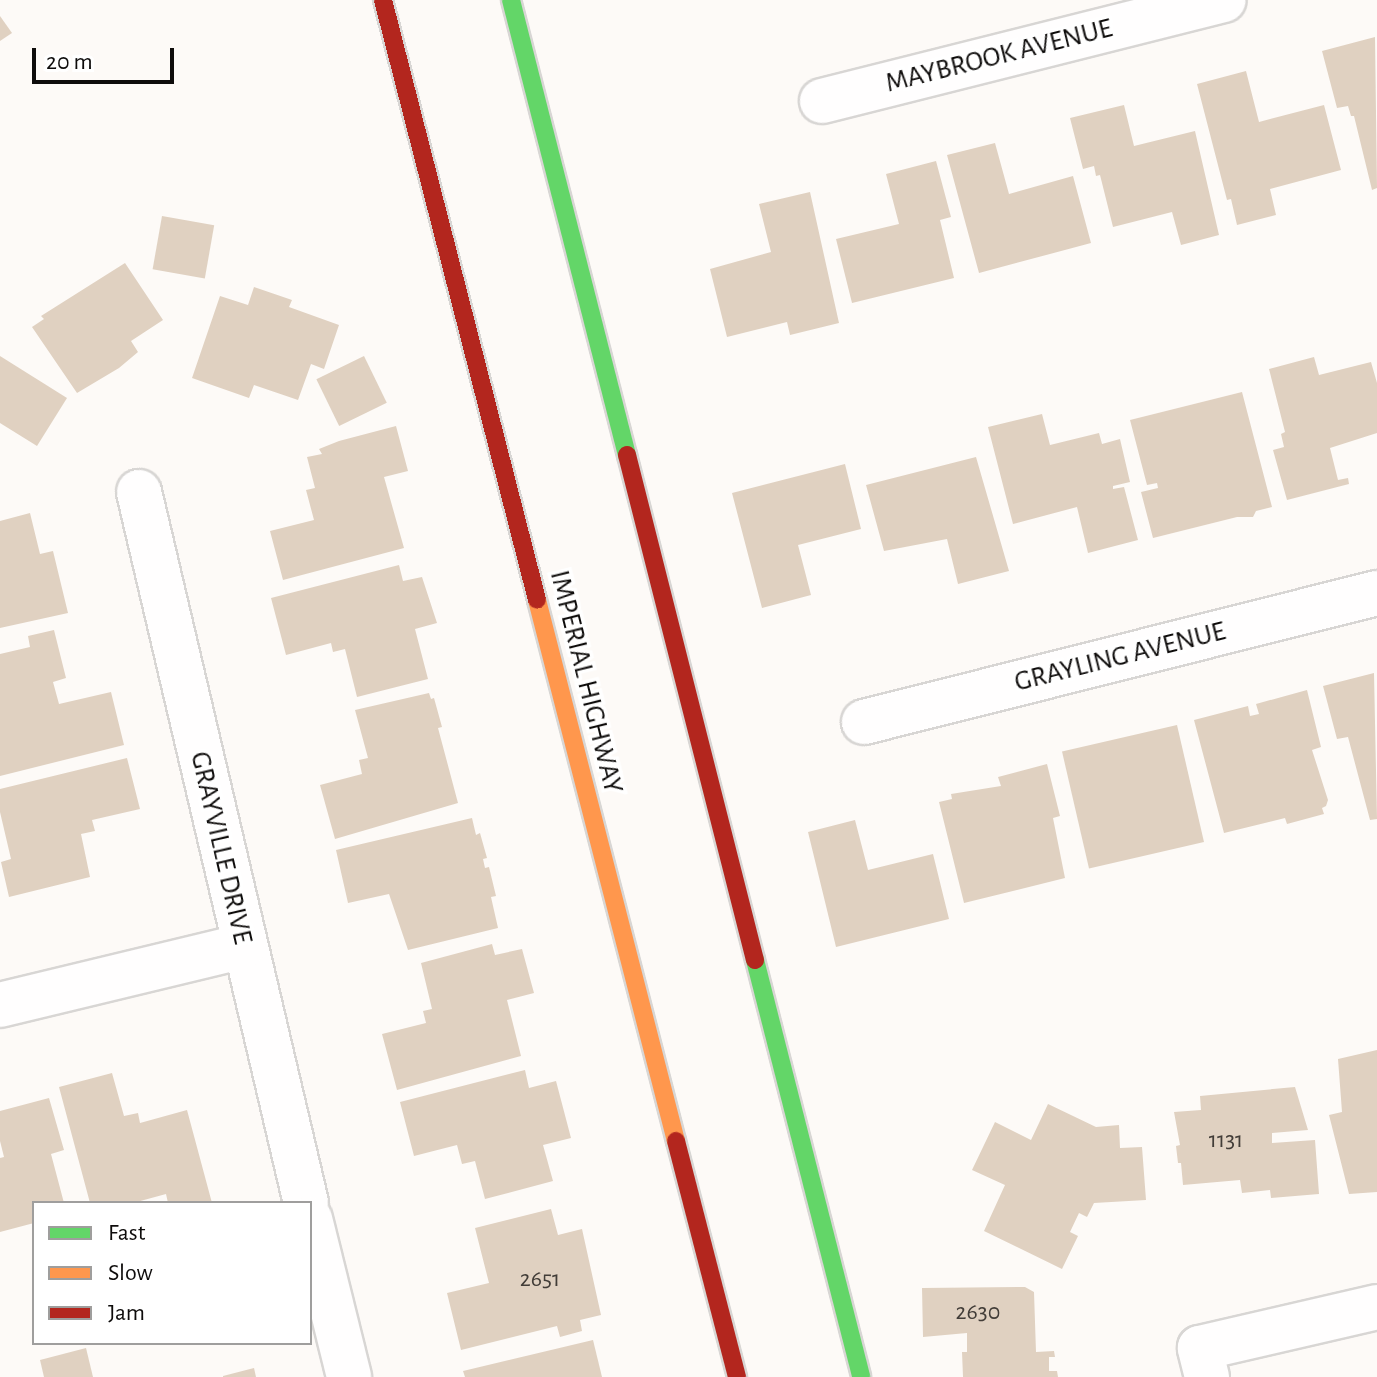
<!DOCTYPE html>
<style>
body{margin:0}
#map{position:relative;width:1377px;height:1377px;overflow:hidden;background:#fdfaf7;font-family:"Alegreya Sans",sans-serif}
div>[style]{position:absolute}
.building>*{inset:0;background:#e0d1c1;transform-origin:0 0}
.roads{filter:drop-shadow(2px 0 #d8d6d4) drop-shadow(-2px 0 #d8d6d4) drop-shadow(0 2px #d8d6d4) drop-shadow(0 -2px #d8d6d4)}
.street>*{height:44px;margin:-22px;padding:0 22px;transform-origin:22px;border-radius:22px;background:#fffefe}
.fast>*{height:18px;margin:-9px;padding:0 9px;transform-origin:9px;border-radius:9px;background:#63d668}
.slow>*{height:18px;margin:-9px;padding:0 9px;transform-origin:9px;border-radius:9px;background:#ff974d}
.jam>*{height:18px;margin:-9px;padding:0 9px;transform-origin:9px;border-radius:9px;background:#b3261e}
span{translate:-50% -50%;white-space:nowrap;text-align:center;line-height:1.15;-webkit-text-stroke:7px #fff;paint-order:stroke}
.number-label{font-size:24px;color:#423d38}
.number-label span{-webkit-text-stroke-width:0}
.street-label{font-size:28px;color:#0e0c0b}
.legend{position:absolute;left:32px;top:1201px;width:280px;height:144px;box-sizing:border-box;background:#fff;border:2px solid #9f9e9d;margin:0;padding:10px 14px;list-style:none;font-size:24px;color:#0e0c0b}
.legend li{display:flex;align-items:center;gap:16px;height:40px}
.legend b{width:40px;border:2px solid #9f9e9d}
.scale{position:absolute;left:32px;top:48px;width:142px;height:36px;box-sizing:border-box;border:4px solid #0e0c0b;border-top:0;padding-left:10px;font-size:24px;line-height:28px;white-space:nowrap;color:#0e0c0b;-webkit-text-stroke:6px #fff;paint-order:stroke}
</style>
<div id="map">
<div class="building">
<div style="clip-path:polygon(0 16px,12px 33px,0 41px)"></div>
<div style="clip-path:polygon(1375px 37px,1377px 188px,1372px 190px,1354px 116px,1351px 116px,1348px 106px,1337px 108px,1322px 51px)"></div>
<div style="clip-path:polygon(1246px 71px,1259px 122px,1324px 105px,1341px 170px,1270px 189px,1276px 215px,1237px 225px,1231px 199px,1227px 200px,1197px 84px)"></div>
<div style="clip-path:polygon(1124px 105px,1134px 146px,1195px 131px,1219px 235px,1181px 245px,1172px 212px,1113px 227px,1100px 175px,1096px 176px,1094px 166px,1083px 169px,1070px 118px)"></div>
<div style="clip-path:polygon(995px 143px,1009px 194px,1073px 176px,1091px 243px,979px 273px,947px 155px)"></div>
<div style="clip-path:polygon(936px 161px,951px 217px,940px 220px,954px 278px,852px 303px,836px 239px,899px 224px,886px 174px)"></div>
<div style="clip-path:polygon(810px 192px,839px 323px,790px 335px,787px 322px,727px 337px,710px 269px,771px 252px,759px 204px)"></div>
<div style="left:162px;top:216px;width:53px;height:54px;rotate:10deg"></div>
<div style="clip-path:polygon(125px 263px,163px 320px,131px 341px,138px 352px,119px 368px,77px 393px,32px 327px,44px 319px,41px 316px)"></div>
<div style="clip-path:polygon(254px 287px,292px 300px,289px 307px,339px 325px,324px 369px,311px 364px,298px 400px,254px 385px,249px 398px,192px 378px,220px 296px,248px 305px)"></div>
<div style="clip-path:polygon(0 356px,67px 398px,37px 446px,0 423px)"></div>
<div style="left:364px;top:356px;width:52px;height:53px;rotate:64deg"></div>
<div style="clip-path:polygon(1314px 357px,1319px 375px,1371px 362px,1377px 383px,1377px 433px,1330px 448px,1338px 480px,1348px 478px,1349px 484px,1287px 500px,1273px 450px,1284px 447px,1281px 434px,1285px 432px,1269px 369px)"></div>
<div style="clip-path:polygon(1242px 392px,1272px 507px,1256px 511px,1253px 517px,1237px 517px,1153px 538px,1141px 492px,1158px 488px,1157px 483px,1147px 485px,1130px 420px)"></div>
<div style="clip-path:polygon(1042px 414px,1050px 445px,1099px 433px,1102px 444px,1120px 439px,1130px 482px,1113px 486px,1113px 489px,1124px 487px,1138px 540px,1088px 553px,1077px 507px,1013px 524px,988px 427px)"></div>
<div style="clip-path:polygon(396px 426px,408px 471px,384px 477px,404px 548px,283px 580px,270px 531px,314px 520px,306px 490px,315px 488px,307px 457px,322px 454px,319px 449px,339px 441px)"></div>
<div style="clip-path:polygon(976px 457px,1009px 571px,958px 584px,947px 539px,884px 551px,866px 485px)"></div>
<div style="clip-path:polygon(845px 464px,861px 529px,798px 545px,811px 595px,762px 608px,732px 493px)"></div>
<div style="clip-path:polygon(30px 513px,40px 554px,53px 551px,68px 613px,0 628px,0 521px)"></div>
<div style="clip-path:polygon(399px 565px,403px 581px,422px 577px,437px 623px,415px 629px,428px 679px,357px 697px,345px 649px,333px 652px,331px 643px,286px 655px,271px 598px)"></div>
<div style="clip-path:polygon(54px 630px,66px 678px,53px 682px,59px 704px,111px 692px,124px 745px,0 776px,0 654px,30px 647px,28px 636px)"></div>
<div style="clip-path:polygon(1374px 673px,1377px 819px,1370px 820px,1348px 737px,1337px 739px,1323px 686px)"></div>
<div style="clip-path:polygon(1307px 690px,1321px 747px,1312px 750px,1328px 800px,1326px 806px,1322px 808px,1324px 814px,1287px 824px,1285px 818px,1224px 833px,1194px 720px,1248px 706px,1250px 716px,1259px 714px,1256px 704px)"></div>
<div style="clip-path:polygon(429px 693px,431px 699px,434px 698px,442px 727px,438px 728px,458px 803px,335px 839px,320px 785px,362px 774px,359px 760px,368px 758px,355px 710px)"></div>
<div style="left:1177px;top:725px;width:120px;height:118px;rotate:77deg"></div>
<div style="clip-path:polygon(127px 758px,140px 809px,92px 820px,95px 831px,81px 834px,90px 877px,9px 897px,1px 862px,11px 859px,0 812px,0 789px)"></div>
<div style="clip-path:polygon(1047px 764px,1060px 816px,1053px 818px,1065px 878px,964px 903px,939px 802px,952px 799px,951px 794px,1001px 786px,998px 777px)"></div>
<div style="clip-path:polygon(472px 818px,476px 835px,480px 833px,487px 858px,483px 859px,485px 868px,489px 867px,496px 896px,491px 897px,498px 928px,408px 950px,389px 894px,348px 903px,336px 850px)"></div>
<div style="clip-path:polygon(855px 820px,868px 870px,933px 854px,949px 919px,836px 947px,808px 832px)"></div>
<div style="clip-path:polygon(492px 944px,495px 955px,522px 949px,534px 993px,507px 1000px,521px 1056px,397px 1090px,382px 1034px,426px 1023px,423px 1011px,432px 1009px,421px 963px)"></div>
<div style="clip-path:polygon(1377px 1050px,1377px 1192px,1349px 1194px,1329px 1115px,1342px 1112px,1338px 1059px)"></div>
<div style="clip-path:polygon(525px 1070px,529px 1088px,556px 1081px,571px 1138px,543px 1145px,553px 1181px,485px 1199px,475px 1161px,462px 1164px,457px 1145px,414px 1156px,400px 1102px)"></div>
<div style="clip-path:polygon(112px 1073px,124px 1116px,138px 1113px,140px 1123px,187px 1110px,212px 1203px,168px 1203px,166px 1194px,133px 1203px,90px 1203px,59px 1087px)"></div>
<div style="clip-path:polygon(1295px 1087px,1308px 1130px,1272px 1133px,1272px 1143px,1315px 1140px,1319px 1194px,1271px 1198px,1270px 1190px,1242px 1193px,1240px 1180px,1183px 1185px,1181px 1163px,1178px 1163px,1176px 1146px,1180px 1145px,1174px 1112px,1201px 1110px,1200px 1096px)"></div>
<div style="clip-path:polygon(49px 1098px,64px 1150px,51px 1154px,64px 1203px,34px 1203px,34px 1223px,0 1232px,0 1158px,4px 1157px,0 1141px,0 1111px)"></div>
<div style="clip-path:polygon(1048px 1104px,1096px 1127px,1119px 1125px,1120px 1148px,1142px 1147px,1146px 1200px,1094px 1203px,1087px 1217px,1079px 1213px,1070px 1232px,1078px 1236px,1062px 1269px,984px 1231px,1005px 1185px,972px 1170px,995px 1122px,1031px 1140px)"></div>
<div style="clip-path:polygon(551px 1209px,558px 1235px,582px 1229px,601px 1315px,580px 1320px,582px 1331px,560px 1337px,557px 1326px,461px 1350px,447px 1293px,489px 1283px,475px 1228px)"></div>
<div style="clip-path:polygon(1025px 1287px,1034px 1292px,1036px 1352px,1054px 1351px,1055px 1357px,1049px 1357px,1049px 1371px,1057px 1371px,1058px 1377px,963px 1377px,962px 1352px,967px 1352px,967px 1333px,923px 1337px,922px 1288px)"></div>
<div style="clip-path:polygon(593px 1340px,602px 1377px,465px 1377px,463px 1371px)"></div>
<div style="clip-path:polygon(86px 1348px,93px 1377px,44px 1377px,40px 1360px)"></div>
<div style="clip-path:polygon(254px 1368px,256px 1377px,223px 1377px,223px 1376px)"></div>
</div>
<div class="roads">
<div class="street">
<div style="left:822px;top:101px;width:414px;rotate:-14.1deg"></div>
<div style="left:139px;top:492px;width:730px;rotate:76.78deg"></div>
<div style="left:864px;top:722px;width:529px;rotate:-14.12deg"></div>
<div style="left:0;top:1005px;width:250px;rotate:-13.6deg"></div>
<div style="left:310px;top:1219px;width:163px;rotate:76.1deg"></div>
<div style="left:1207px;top:1377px;width:30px;rotate:-104deg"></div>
<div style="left:1200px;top:1348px;width:182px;rotate:-13deg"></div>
</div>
<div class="fast">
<div style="left:511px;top:0;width:470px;rotate:75.7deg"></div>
<div style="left:755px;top:960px;width:430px;rotate:75.7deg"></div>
</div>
<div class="slow">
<div style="left:537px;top:600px;width:559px;rotate:75.59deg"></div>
</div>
<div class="jam">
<div style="left:383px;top:0;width:619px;rotate:75.6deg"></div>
<div style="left:627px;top:455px;width:521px;rotate:75.78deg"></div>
<div style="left:676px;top:1141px;width:244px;rotate:75.5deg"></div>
</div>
</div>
<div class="number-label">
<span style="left:1226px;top:1141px">1131</span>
<span style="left:540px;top:1280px">2651</span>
<span style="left:978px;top:1313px">2630</span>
</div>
<div class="street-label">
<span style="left:999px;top:56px;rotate:-14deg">MAYBROOK AVENUE</span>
<span style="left:1120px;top:657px;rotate:-14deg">GRAYLING AVENUE</span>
<span style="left:586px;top:682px;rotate:76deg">IMPERIAL HIGHWAY</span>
<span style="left:221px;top:848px;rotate:77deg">GRAYVILLE DRIVE</span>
</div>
<ul class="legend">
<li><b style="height:10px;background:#63d668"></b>Fast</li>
<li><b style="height:10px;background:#ff974d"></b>Slow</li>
<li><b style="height:10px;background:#b3261e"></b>Jam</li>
</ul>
<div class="scale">20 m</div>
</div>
